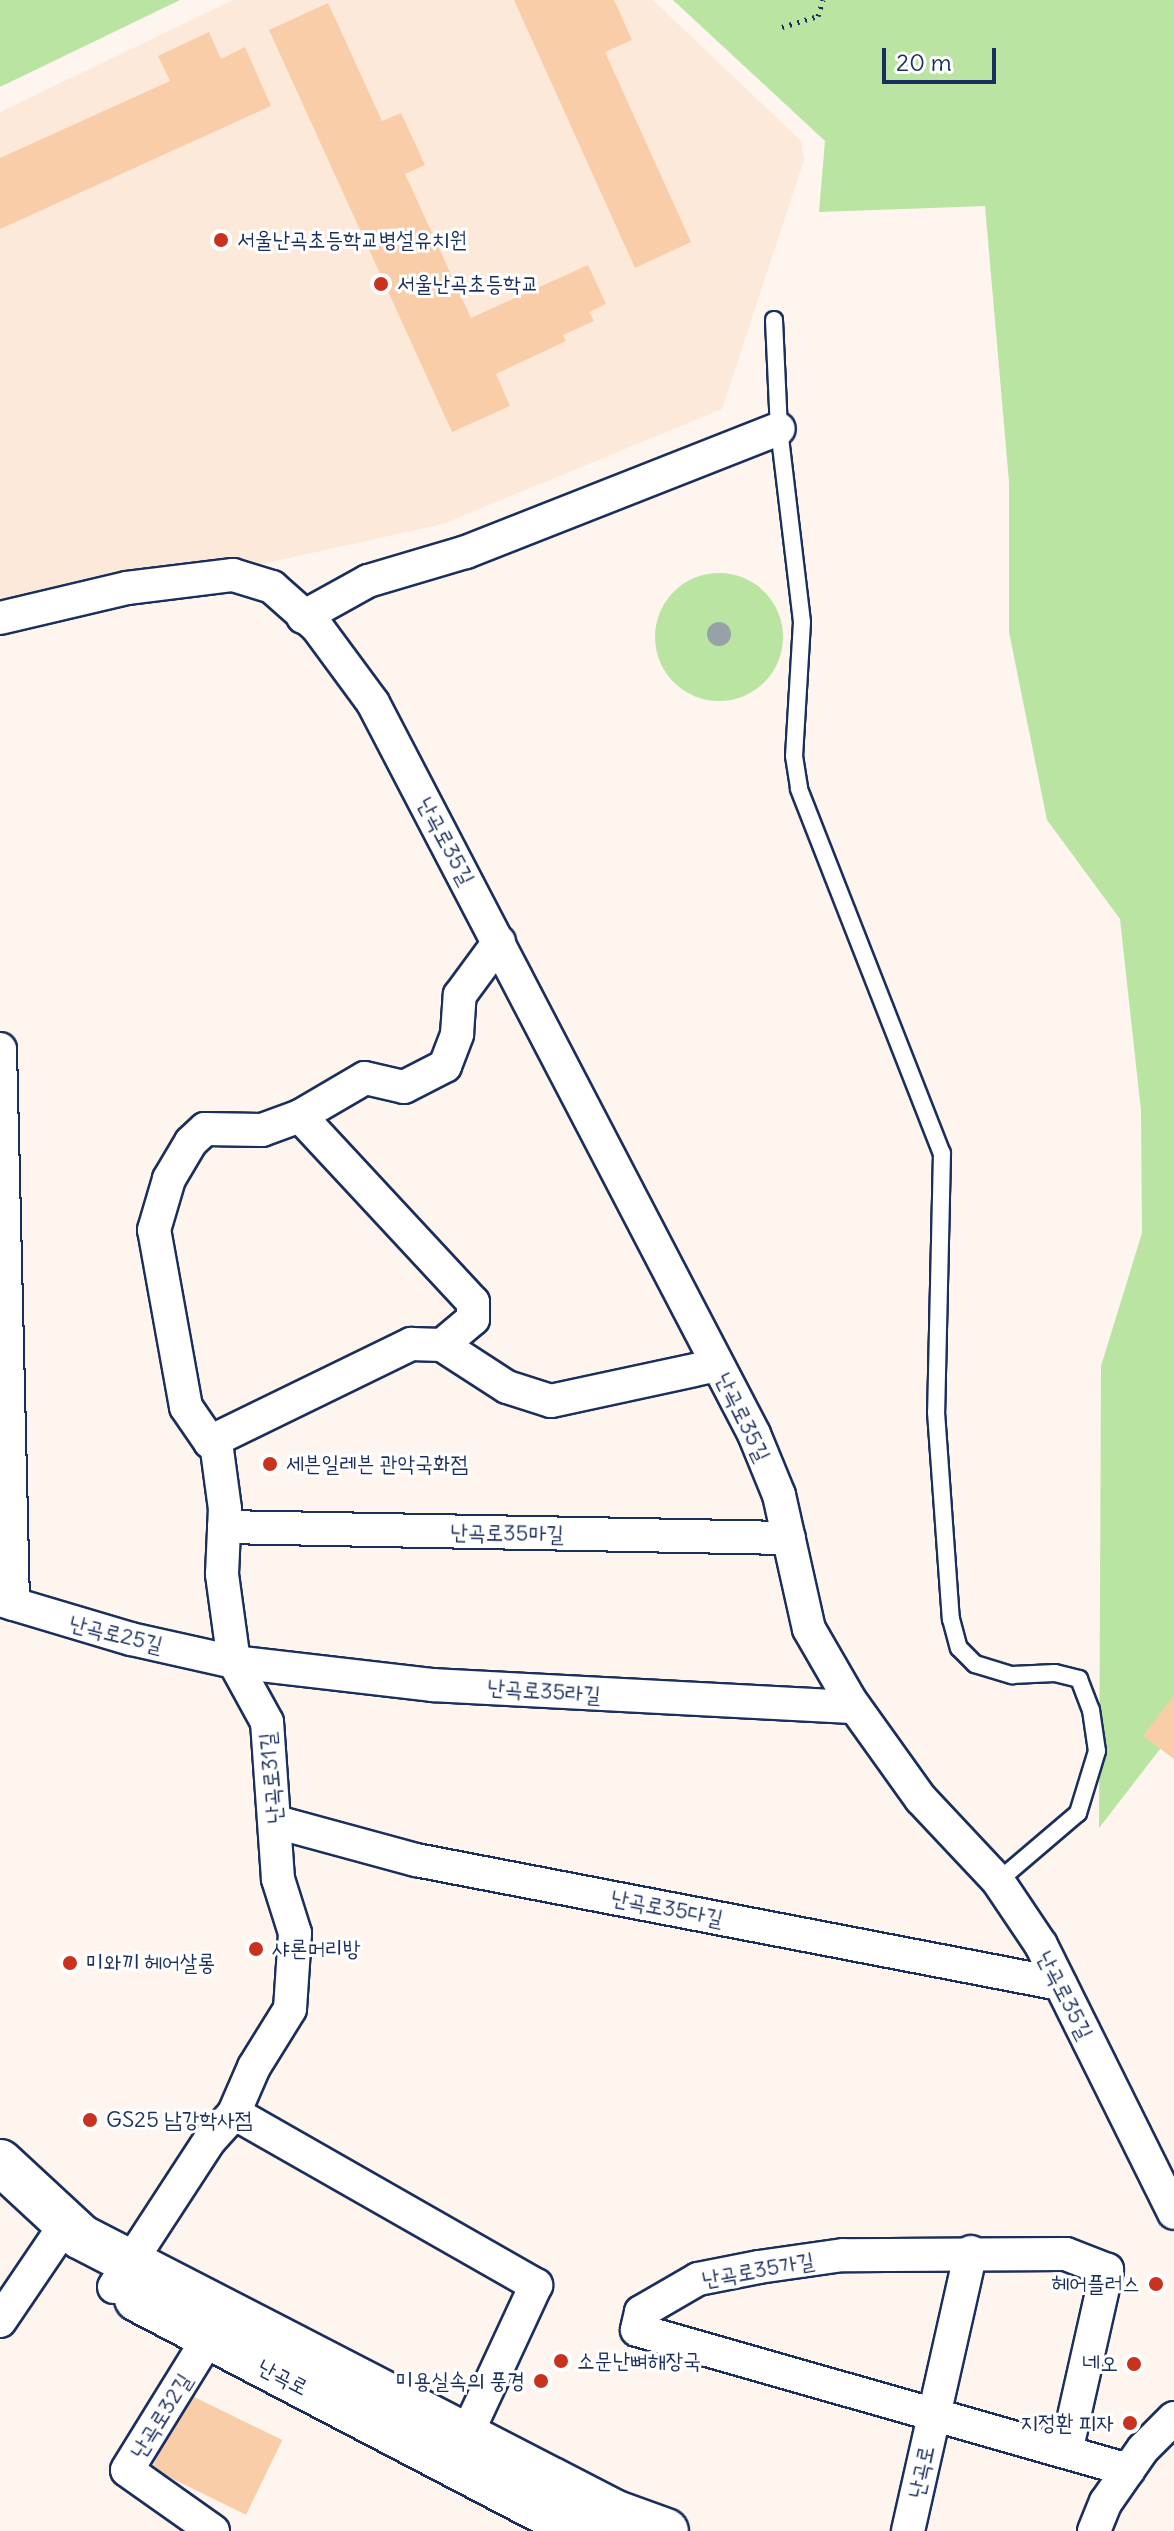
<!DOCTYPE html>
<meta charset="utf-8">
<style>
body{margin:0}
#map{position:relative;width:1174px;height:2531px;overflow:hidden;background:#fef5ee;font-family:Delius,"Poor Story",sans-serif}
div>[style]{position:absolute}
.built>*{inset:0;background:#fde9d9}
.green>*{inset:0;background:#bae4a1}
.round{border-radius:50%}
.building>*{inset:0;background:#facda9;transform-origin:0 0}
.path>*{height:5px;margin-top:-2.5px;transform-origin:0;background:repeating-linear-gradient(90deg,#1b2f5e 0 2px,transparent 0 8px)}
.roads{filter:drop-shadow(2px 0 #1b2f5e) drop-shadow(-2px 0 #1b2f5e) drop-shadow(0 2px #1b2f5e) drop-shadow(0 -2px #1b2f5e)}
.service>*{height:16px;margin:-8px;padding:0 8px;transform-origin:8px;border-radius:8px;background:#fff}
.minor>*{height:32px;margin:-16px;padding:0 16px;transform-origin:16px;border-radius:16px;background:#fff}
.secondary>*{height:44px;margin:-22px;padding:0 22px;transform-origin:22px;border-radius:22px;background:#fff}
.trees>*{width:24px;height:24px;margin:-12px;border-radius:50%;background:#97a1a8}
.dots>*{width:22px;height:22px;translate:-50% -50%;box-sizing:border-box;border:4px solid #fff;border-radius:50%}
span{translate:-50% -50%;white-space:nowrap;text-align:center;line-height:1.15;-webkit-text-stroke:6px #fff;paint-order:stroke}
.poi-label{font-size:22px;color:#1b2f5e}
.left{translate:0 -50%;text-align:left}
.right{translate:-100% -50%;text-align:right}
.street-label{font-size:22px;color:#1b2f5e}
.scale{position:absolute;left:882px;top:48px;width:114px;height:36px;box-sizing:border-box;border:4px solid #1b2f5e;border-top:0;padding-left:10px;font-size:24px;line-height:28px;white-space:nowrap;color:#1b2f5e;-webkit-text-stroke:6px #fff;paint-order:stroke}
</style>
<div id="map">
<div class="built">
<div style="clip-path:polygon(233px 0,653px 0,801px 141px,804px 160px,722px 409px,443px 524px,0 622px,0 112px)"></div>
</div>
<div class="green">
<div style="clip-path:polygon(0 0,180px 0,0 87px)"></div>
<div style="clip-path:polygon(673px 0,1174px 0,1174px 1731px,1099px 1828px,1101px 1366px,1142px 1233px,1141px 1111px,1120px 919px,1047px 820px,1009px 632px,1009px 482px,985px 206px,819px 212px,825px 141px)"></div>
<div class="round" style="left:655px;top:573px;width:128px;height:128px"></div>
</div>
<div class="building">
<div style="clip-path:polygon(514px 0,614px 0,632px 40px,605px 52px,691px 242px,635px 268px)"></div>
<div style="clip-path:polygon(328px 3px,382px 121px,401px 113px,425px 165px,405px 174px,471px 318px,588px 265px,606px 304px,589px 312px,594px 321px,563px 335px,566px 341px,496px 374px,510px 406px,452px 432px,269px 30px)"></div>
<div style="clip-path:polygon(209px 32px,221px 59px,245px 47px,271px 106px,0 229px,0 158px,170px 81px,158px 56px)"></div>
<div style="clip-path:polygon(1174px 1695px,1174px 1759px,1143px 1736px)"></div>
<div style="left:188px;top:2394px;width:105px;height:83px;rotate:26deg"></div>
</div>
<div class="path">
<div style="left:782px;top:27px;width:38px;rotate:-17deg"></div>
<div style="left:818px;top:16px;width:17px;rotate:-73deg"></div>
</div>
<div class="roads">
<div class="service">
<div style="left:774px;top:320px;width:109px;rotate:87.4deg"></div>
<div style="left:779px;top:429px;width:194px;rotate:83.2deg"></div>
<div style="left:802px;top:622px;width:134px;rotate:93.4deg"></div>
<div style="left:794px;top:756px;width:33px;rotate:81deg"></div>
<div style="left:799px;top:789px;width:391px;rotate:68.6deg"></div>
<div style="left:942px;top:1153px;width:259px;rotate:91.3deg"></div>
<div style="left:936px;top:1412px;width:208px;rotate:85.9deg"></div>
<div style="left:951px;top:1619px;width:30px;rotate:75deg"></div>
<div style="left:959px;top:1648px;width:23px;rotate:45deg"></div>
<div style="left:975px;top:1664px;width:39px;rotate:17deg"></div>
<div style="left:1012px;top:1675px;width:43px;rotate:-2.7deg"></div>
<div style="left:1055px;top:1673px;width:25px;rotate:14deg"></div>
<div style="left:1079px;top:1679px;width:33px;rotate:69deg"></div>
<div style="left:1091px;top:1710px;width:41px;rotate:81.7deg"></div>
<div style="left:1097px;top:1751px;width:65px;rotate:107deg"></div>
<div style="left:1078px;top:1813px;width:105px;rotate:139.6deg"></div>
</div>
<div class="minor">
<div style="left:303px;top:617px;width:74px;rotate:-29deg"></div>
<div style="left:368px;top:581px;width:102px;rotate:-16.5deg"></div>
<div style="left:466px;top:552px;width:336px;rotate:-21.5deg"></div>
<div style="left:0;top:618px;width:130px;rotate:-13.3deg"></div>
<div style="left:127px;top:588px;width:107px;rotate:-7deg"></div>
<div style="left:233px;top:575px;width:41px;rotate:17.1deg"></div>
<div style="left:272px;top:587px;width:60px;rotate:41.6deg"></div>
<div style="left:317px;top:627px;width:94px;rotate:53.6deg"></div>
<div style="left:373px;top:703px;width:824px;rotate:62.47deg"></div>
<div style="left:754px;top:1434px;width:66px;rotate:67.7deg"></div>
<div style="left:779px;top:1495px;width:137px;rotate:77.4deg"></div>
<div style="left:809px;top:1629px;width:82px;rotate:60deg"></div>
<div style="left:850px;top:1700px;width:122px;rotate:54.4deg"></div>
<div style="left:921px;top:1799px;width:112px;rotate:46.8deg"></div>
<div style="left:998px;top:1881px;width:77px;rotate:56.1deg"></div>
<div style="left:1041px;top:1945px;width:299px;rotate:63.6deg"></div>
<div style="left:0;top:1049px;width:555px;rotate:88.66deg"></div>
<div style="left:300px;top:1116px;width:254px;rotate:47.1deg"></div>
<div style="left:473px;top:1302px;width:17px;rotate:90deg"></div>
<div style="left:473px;top:1319px;width:40px;rotate:140deg"></div>
<div style="left:210px;top:1442px;width:224px;rotate:-26deg"></div>
<div style="left:411px;top:1344px;width:31px;rotate:2deg"></div>
<div style="left:442px;top:1345px;width:77px;rotate:32.9deg"></div>
<div style="left:507px;top:1387px;width:46px;rotate:17.7deg"></div>
<div style="left:551px;top:1401px;width:170px;rotate:-12.2deg"></div>
<div style="left:224px;top:1527px;width:565px;rotate:1.12deg"></div>
<div style="left:0;top:1600px;width:137px;rotate:16.6deg"></div>
<div style="left:131px;top:1639px;width:106px;rotate:12.6deg"></div>
<div style="left:234px;top:1662px;width:200px;rotate:6.6deg"></div>
<div style="left:433px;top:1685px;width:422px;rotate:3deg"></div>
<div style="left:276px;top:1822px;width:145px;rotate:15.2deg"></div>
<div style="left:416px;top:1860px;width:656px;rotate:10.9deg"></div>
<div style="left:234px;top:2113px;width:348px;rotate:29.7deg"></div>
<div style="left:536px;top:2285px;width:166px;rotate:114.9deg"></div>
<div style="left:114px;top:2287px;width:176px;rotate:-56.9deg"></div>
<div style="left:210px;top:2140px;width:36px;rotate:-48deg"></div>
<div style="left:234px;top:2113px;width:50px;rotate:-66.5deg"></div>
<div style="left:254px;top:2067px;width:68px;rotate:-58.2deg"></div>
<div style="left:290px;top:2009px;width:76px;rotate:-86.2deg"></div>
<div style="left:295px;top:1933px;width:57px;rotate:-107.5deg"></div>
<div style="left:278px;top:1879px;width:157px;rotate:-94deg"></div>
<div style="left:267px;top:1722px;width:68px;rotate:-118.8deg"></div>
<div style="left:234px;top:1662px;width:89px;rotate:-97.8deg"></div>
<div style="left:222px;top:1574px;width:65px;rotate:-87.4deg"></div>
<div style="left:225px;top:1509px;width:68px;rotate:-97.7deg"></div>
<div style="left:216px;top:1442px;width:6px;rotate:180deg"></div>
<div style="left:210px;top:1442px;width:42px;rotate:-124.4deg"></div>
<div style="left:186px;top:1407px;width:180px;rotate:-100.2deg"></div>
<div style="left:154px;top:1230px;width:53px;rotate:-73.6deg"></div>
<div style="left:169px;top:1179px;width:43px;rotate:-59.3deg"></div>
<div style="left:191px;top:1142px;width:19px;rotate:-43deg"></div>
<div style="left:205px;top:1129px;width:57px;rotate:1deg"></div>
<div style="left:262px;top:1130px;width:40px;rotate:-20.2deg"></div>
<div style="left:300px;top:1116px;width:75px;rotate:-30.3deg"></div>
<div style="left:365px;top:1078px;width:40px;rotate:13deg"></div>
<div style="left:404px;top:1087px;width:46px;rotate:-27.1deg"></div>
<div style="left:445px;top:1066px;width:34px;rotate:-69deg"></div>
<div style="left:457px;top:1034px;width:39px;rotate:-86deg"></div>
<div style="left:460px;top:995px;width:66px;rotate:-53.7deg"></div>
<div style="left:0;top:2321px;width:116px;rotate:-55.9deg"></div>
<div style="left:1066px;top:2452px;width:187px;rotate:-77.3deg"></div>
<div style="left:1107px;top:2270px;width:44px;rotate:-158.7deg"></div>
<div style="left:1066px;top:2254px;width:223px;rotate:179.7deg"></div>
<div style="left:843px;top:2255px;width:85px;rotate:171.9deg"></div>
<div style="left:759px;top:2267px;width:62px;rotate:168.9deg"></div>
<div style="left:698px;top:2279px;width:66px;rotate:149.9deg"></div>
<div style="left:641px;top:2312px;width:18px;rotate:103deg"></div>
<div style="left:637px;top:2330px;width:511px;rotate:15.91deg"></div>
<div style="left:213px;top:2531px;width:105px;rotate:-144.7deg"></div>
<div style="left:127px;top:2470px;width:179px;rotate:-58.3deg"></div>
<div style="left:908px;top:2531px;width:286px;rotate:-77.3deg"></div>
<div style="left:1094px;top:2531px;width:31px;rotate:-68deg"></div>
<div style="left:1106px;top:2502px;width:65px;rotate:-55.1deg"></div>
<div style="left:1143px;top:2449px;width:44px;rotate:-45deg"></div>
</div>
<div class="secondary">
<div style="left:0;top:2162px;width:110px;rotate:42.8deg"></div>
<div style="left:81px;top:2237px;width:602px;rotate:27.29deg"></div>
<div style="left:616px;top:2513px;width:53px;rotate:19.8deg"></div>
<div style="left:137px;top:2299px;width:501px;rotate:27.59deg"></div>
</div>
</div>
<div class="trees">
<div style="left:719px;top:634px"></div>
</div>
<div class="dots">
<div style="left:221px;top:240px;background:#c8321e"></div>
<div style="left:381px;top:284px;background:#c8321e"></div>
<div style="left:270px;top:1464px;background:#c8321e"></div>
<div style="left:256px;top:1949px;background:#c8321e"></div>
<div style="left:70px;top:1963px;background:#c8321e"></div>
<div style="left:90px;top:2120px;background:#c8321e"></div>
<div style="left:1156px;top:2284px;background:#c8321e"></div>
<div style="left:561px;top:2361px;background:#c8321e"></div>
<div style="left:1134px;top:2364px;background:#c8321e"></div>
<div style="left:541px;top:2381px;background:#c8321e"></div>
<div style="left:1130px;top:2423px;background:#c8321e"></div>
</div>
<div class="poi-label">
<span class="left" style="left:237px;top:240px">서울난곡초등학교병설유치원</span>
<span class="left" style="left:397px;top:284px">서울난곡초등학교</span>
<span class="left" style="left:286px;top:1464px">세븐일레븐 관악국화점</span>
<span class="left" style="left:272px;top:1949px">샤론머리방</span>
<span class="left" style="left:86px;top:1963px">미와끼 헤어살롱</span>
<span class="left" style="left:106px;top:2120px">GS25 남강학사점</span>
<span class="right" style="left:1140px;top:2284px">헤어플러스</span>
<span class="left" style="left:577px;top:2361px">소문난뼈해장국</span>
<span class="right" style="left:1118px;top:2364px">네오</span>
<span class="right" style="left:525px;top:2381px">미용실속의 풍경</span>
<span class="right" style="left:1114px;top:2423px">지정환 피자</span>
</div>
<div class="street-label">
<span style="left:446px;top:841px;rotate:62deg">난곡로35길</span>
<span style="left:743px;top:1417px;rotate:64deg">난곡로35길</span>
<span style="left:507px;top:1533px;rotate:1deg">난곡로35마길</span>
<span style="left:116px;top:1634px;rotate:14deg">난곡로25길</span>
<span style="left:544px;top:1691px;rotate:4deg">난곡로35라길</span>
<span style="left:271px;top:1778px;rotate:-95deg">난곡로31길</span>
<span style="left:667px;top:1908px;rotate:11deg">난곡로35다길</span>
<span style="left:1065px;top:1995px;rotate:63deg">난곡로35길</span>
<span style="left:758px;top:2270px;rotate:-10deg">난곡로35가길</span>
<span style="left:283px;top:2377px;rotate:27deg">난곡로</span>
<span style="left:161px;top:2416px;rotate:-58deg">난곡로32길</span>
<span style="left:921px;top:2472px;rotate:-78deg">난곡로</span>
</div>
<div class="scale">20 m</div>
</div>
